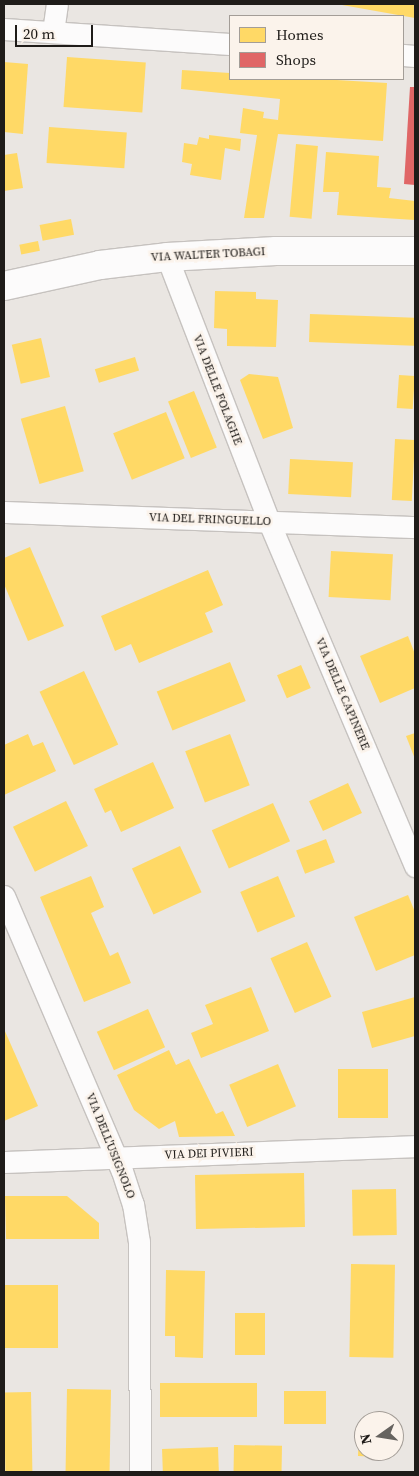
<!DOCTYPE html>
<style>
body{margin:0}
#map{position:relative;width:419px;height:1476px;overflow:hidden;background:#eae6e2;font-family:"Source Serif 4",serif}
div>[style]{position:absolute}
.homes>*{inset:0;background:#ffd966;transform-origin:0 0}
.shops>*{inset:0;background:#e06666}
.roads{filter:drop-shadow(1px 0 #c6c2bf) drop-shadow(-1px 0 #c6c2bf) drop-shadow(0 1px #c6c2bf) drop-shadow(0 -1px #c6c2bf)}
.street>*{height:21px;margin:-10.5px;padding:0 10.5px;transform-origin:10.5px;border-radius:10.5px;background:#fcfbfb}
.secondary>*{height:28px;margin:-14px;padding:0 14px;transform-origin:14px;border-radius:14px;background:#fcfbfb}
span{translate:-50% -50%;white-space:nowrap;text-align:center;line-height:1.15;-webkit-text-stroke:5px #fbf3eb;paint-order:stroke}
.street-label{font-size:12px;color:#1f1c19}
.frame{position:absolute;inset:0;border:5px solid #1f1c19;pointer-events:none}
.legend{position:absolute;left:229px;top:15px;width:175px;height:65px;box-sizing:border-box;background:#fbf3eb;border:1px solid #a39d97;margin:0;padding:6px 9px;list-style:none;font-size:15px;color:#1f1c19}
.legend li{display:flex;align-items:center;gap:10px;height:25px}
.legend b{width:25px;border:1px solid #a39d97}
.north{position:absolute;left:354px;top:1411px;width:50px;height:50px;box-sizing:border-box;background:#fbf3eb;border:1px solid #a39d97;border-radius:50%;rotate:257deg;font-size:14px;font-weight:700;line-height:20px;text-align:center;color:#1f1c19}
.north::after{content:'';display:block;margin:auto;width:18px;height:22px;background:#66635f;clip-path:polygon(50% 0,100% 100%,50% 72%,0 100%)}
.scale{position:absolute;left:15px;top:25px;width:78px;height:22px;box-sizing:border-box;border:2px solid #1f1c19;border-top:0;padding-left:6px;font-size:15px;line-height:18px;white-space:nowrap;color:#1f1c19;-webkit-text-stroke:4px #fbf3eb;paint-order:stroke}
</style>
<div id="map">
<div class="homes">
<div style="clip-path:polygon(342px 4px,415px 4px,415px 18px,342px 5px)"></div>
<div style="left:67px;top:57px;width:79px;height:50px;rotate:4deg"></div>
<div style="clip-path:polygon(4px 62px,28px 64px,23px 134px,4px 132px)"></div>
<div style="clip-path:polygon(182px 70px,230px 73px,230px 79px,320px 79px,387px 83px,383px 141px,278px 134px,264px 218px,244px 218px,257px 135px,240px 133px,243px 108px,264px 112px,263px 118px,278px 120px,280px 99px,181px 89px)"></div>
<div style="left:49px;top:127px;width:78px;height:36px;rotate:4deg"></div>
<div style="clip-path:polygon(209px 135px,241px 139px,240px 151px,225px 148px,221px 180px,190px 175px,192px 164px,182px 162px,184px 143px,197px 145px,199px 137px,209px 139px)"></div>
<div style="left:296px;top:144px;width:22px;height:73px;rotate:5deg"></div>
<div style="clip-path:polygon(326px 152px,379px 156px,377px 187px,391px 188px,389px 198px,415px 201px,415px 220px,337px 215px,339px 192px,323px 192px)"></div>
<div style="clip-path:polygon(17px 153px,23px 188px,4px 191px,4px 155px)"></div>
<div style="left:71px;top:219px;width:16px;height:32px;rotate:79deg"></div>
<div style="left:38px;top:241px;width:10px;height:19px;rotate:79deg"></div>
<div style="clip-path:polygon(215px 291px,256px 292px,256px 299px,278px 300px,276px 347px,227px 346px,227px 329px,214px 328px)"></div>
<div style="left:310px;top:314px;width:105px;height:28px;rotate:2deg"></div>
<div style="left:41px;top:338px;width:40px;height:30px;rotate:77deg"></div>
<div style="left:135px;top:357px;width:14px;height:42px;rotate:73deg"></div>
<div style="clip-path:polygon(249px 374px,278px 377px,293px 428px,263px 439px,240px 380px)"></div>
<div style="left:399px;top:375px;width:16px;height:33px;rotate:4deg"></div>
<div style="left:194px;top:391px;width:61px;height:28px;rotate:68deg"></div>
<div style="left:65px;top:406px;width:68px;height:46px;rotate:74deg"></div>
<div style="left:166px;top:412px;width:50px;height:57px;rotate:68deg"></div>
<div style="left:395px;top:439px;width:20px;height:61px;rotate:3deg"></div>
<div style="left:290px;top:459px;width:63px;height:35px;rotate:3deg"></div>
<div style="clip-path:polygon(30px 547px,64px 626px,28px 641px,4px 584px,4px 558px)"></div>
<div style="left:331px;top:551px;width:62px;height:46px;rotate:3deg"></div>
<div style="clip-path:polygon(208px 570px,223px 605px,205px 613px,213px 632px,139px 663px,131px 644px,115px 651px,101px 616px)"></div>
<div style="clip-path:polygon(408px 636px,415px 654px,415px 688px,380px 703px,360px 656px)"></div>
<div style="left:230px;top:662px;width:42px;height:79px;rotate:68deg"></div>
<div style="left:301px;top:665px;width:25px;height:26px;rotate:67deg"></div>
<div style="left:84px;top:671px;width:81px;height:49px;rotate:65deg"></div>
<div style="clip-path:polygon(415px 733px,415px 759px,406px 736px)"></div>
<div style="clip-path:polygon(28px 734px,33px 746px,43px 742px,56px 771px,4px 795px,4px 745px)"></div>
<div style="left:230px;top:734px;width:55px;height:48px;rotate:69deg"></div>
<div style="clip-path:polygon(153px 762px,174px 808px,121px 832px,111px 810px,105px 813px,94px 789px)"></div>
<div style="left:348px;top:783px;width:33px;height:43px;rotate:65deg"></div>
<div style="left:66px;top:801px;width:50px;height:59px;rotate:64deg"></div>
<div style="left:273px;top:803px;width:42px;height:67px;rotate:66deg"></div>
<div style="left:326px;top:839px;width:25px;height:32px;rotate:69deg"></div>
<div style="left:180px;top:846px;width:51px;height:53px;rotate:65deg"></div>
<div style="clip-path:polygon(91px 876px,104px 907px,91px 913px,110px 956px,118px 952px,131px 983px,84px 1002px,40px 897px)"></div>
<div style="left:278px;top:876px;width:44px;height:41px;rotate:67deg"></div>
<div style="clip-path:polygon(408px 895px,415px 912px,415px 955px,376px 971px,354px 917px)"></div>
<div style="left:307px;top:942px;width:60px;height:40px;rotate:66deg"></div>
<div style="clip-path:polygon(251px 987px,269px 1031px,201px 1058px,191px 1033px,213px 1024px,205px 1005px)"></div>
<div style="clip-path:polygon(415px 997px,415px 1036px,372px 1048px,362px 1012px)"></div>
<div style="left:148px;top:1009px;width:42px;height:56px;rotate:66deg"></div>
<div style="clip-path:polygon(4px 1029px,38px 1106px,4px 1121px)"></div>
<div style="clip-path:polygon(169px 1050px,176px 1065px,189px 1059px,216px 1114px,223px 1111px,235px 1136px,179px 1137px,175px 1121px,159px 1129px,134px 1110px,117px 1075px)"></div>
<div style="left:278px;top:1064px;width:46px;height:53px;rotate:67deg"></div>
<div style="left:338px;top:1069px;width:50px;height:49px"></div>
<div style="left:304px;top:1173px;width:54px;height:109px;rotate:89deg"></div>
<div style="left:396px;top:1189px;width:46px;height:44px;rotate:89deg"></div>
<div style="clip-path:polygon(5px 1196px,67px 1196px,99px 1223px,99px 1239px,6px 1239px)"></div>
<div style="left:351px;top:1264px;width:44px;height:93px;rotate:1deg"></div>
<div style="clip-path:polygon(166px 1270px,205px 1271px,203px 1358px,175px 1357px,175px 1336px,165px 1336px)"></div>
<div style="left:58px;top:1285px;width:63px;height:54px;rotate:90deg"></div>
<div style="left:235px;top:1313px;width:30px;height:42px"></div>
<div style="left:257px;top:1383px;width:34px;height:97px;rotate:90deg"></div>
<div style="left:67px;top:1389px;width:44px;height:83px;rotate:1deg"></div>
<div style="left:284px;top:1391px;width:42px;height:33px"></div>
<div style="left:31px;top:1392px;width:80px;height:27px;rotate:89deg"></div>
<div style="clip-path:polygon(359px 1433px,364px 1433px,364px 1451px,379px 1451px,379px 1457px,358px 1456px)"></div>
<div style="left:234px;top:1445px;width:48px;height:27px;rotate:1deg"></div>
<div style="left:218px;top:1447px;width:25px;height:56px;rotate:88deg"></div>
</div>
<div class="shops">
<div style="clip-path:polygon(410px 87px,415px 87px,415px 185px,404px 184px)"></div>
</div>
<div class="roads">
<div class="street">
<div style="left:4px;top:29px;width:226px;rotate:3.8deg"></div>
<div style="left:53px;top:32px;width:28px;rotate:-82deg"></div>
<div style="left:403px;top:55px;width:12px;rotate:5deg"></div>
<div style="left:167px;top:257px;width:284px;rotate:68.9deg"></div>
<div style="left:269px;top:522px;width:374px;rotate:67deg"></div>
<div style="left:4px;top:512px;width:411px;rotate:2.1deg"></div>
<div style="left:4px;top:896px;width:299px;rotate:66.8deg"></div>
<div style="left:122px;top:1171px;width:35px;rotate:72deg"></div>
<div style="left:133px;top:1204px;width:38px;rotate:81deg"></div>
<div style="left:139px;top:1242px;width:230px;rotate:89.8deg"></div>
<div style="left:4px;top:1162px;width:411px;rotate:-2.2deg"></div>
</div>
<div class="secondary">
<div style="left:4px;top:286px;width:98px;rotate:-12.3deg"></div>
<div style="left:100px;top:265px;width:67px;rotate:-6.8deg"></div>
<div style="left:167px;top:257px;width:109px;rotate:-3.2deg"></div>
<div style="left:276px;top:251px;width:139px"></div>
</div>
</div>
<div class="street-label">
<span style="left:208px;top:255px;rotate:-3deg">VIA WALTER TOBAGI</span>
<span style="left:217px;top:390px;rotate:69deg">VIA DELLE FOLAGHE</span>
<span style="left:210px;top:520px;rotate:2deg">VIA DEL FRINGUELLO</span>
<span style="left:342px;top:694px;rotate:67deg">VIA DELLE CAPINERE</span>
<span style="left:110px;top:1146px;rotate:68deg">VIA DELL'USIGNOLO</span>
<span style="left:209px;top:1154px;rotate:-2deg">VIA DEI PIVIERI</span>
</div>
<div class="frame"></div>
<ul class="legend">
<li><b style="height:14px;background:#ffd966"></b>Homes</li>
<li><b style="height:14px;background:#e06666"></b>Shops</li>
</ul>
<div class="north">N</div>
<div class="scale">20 m</div>
</div>
